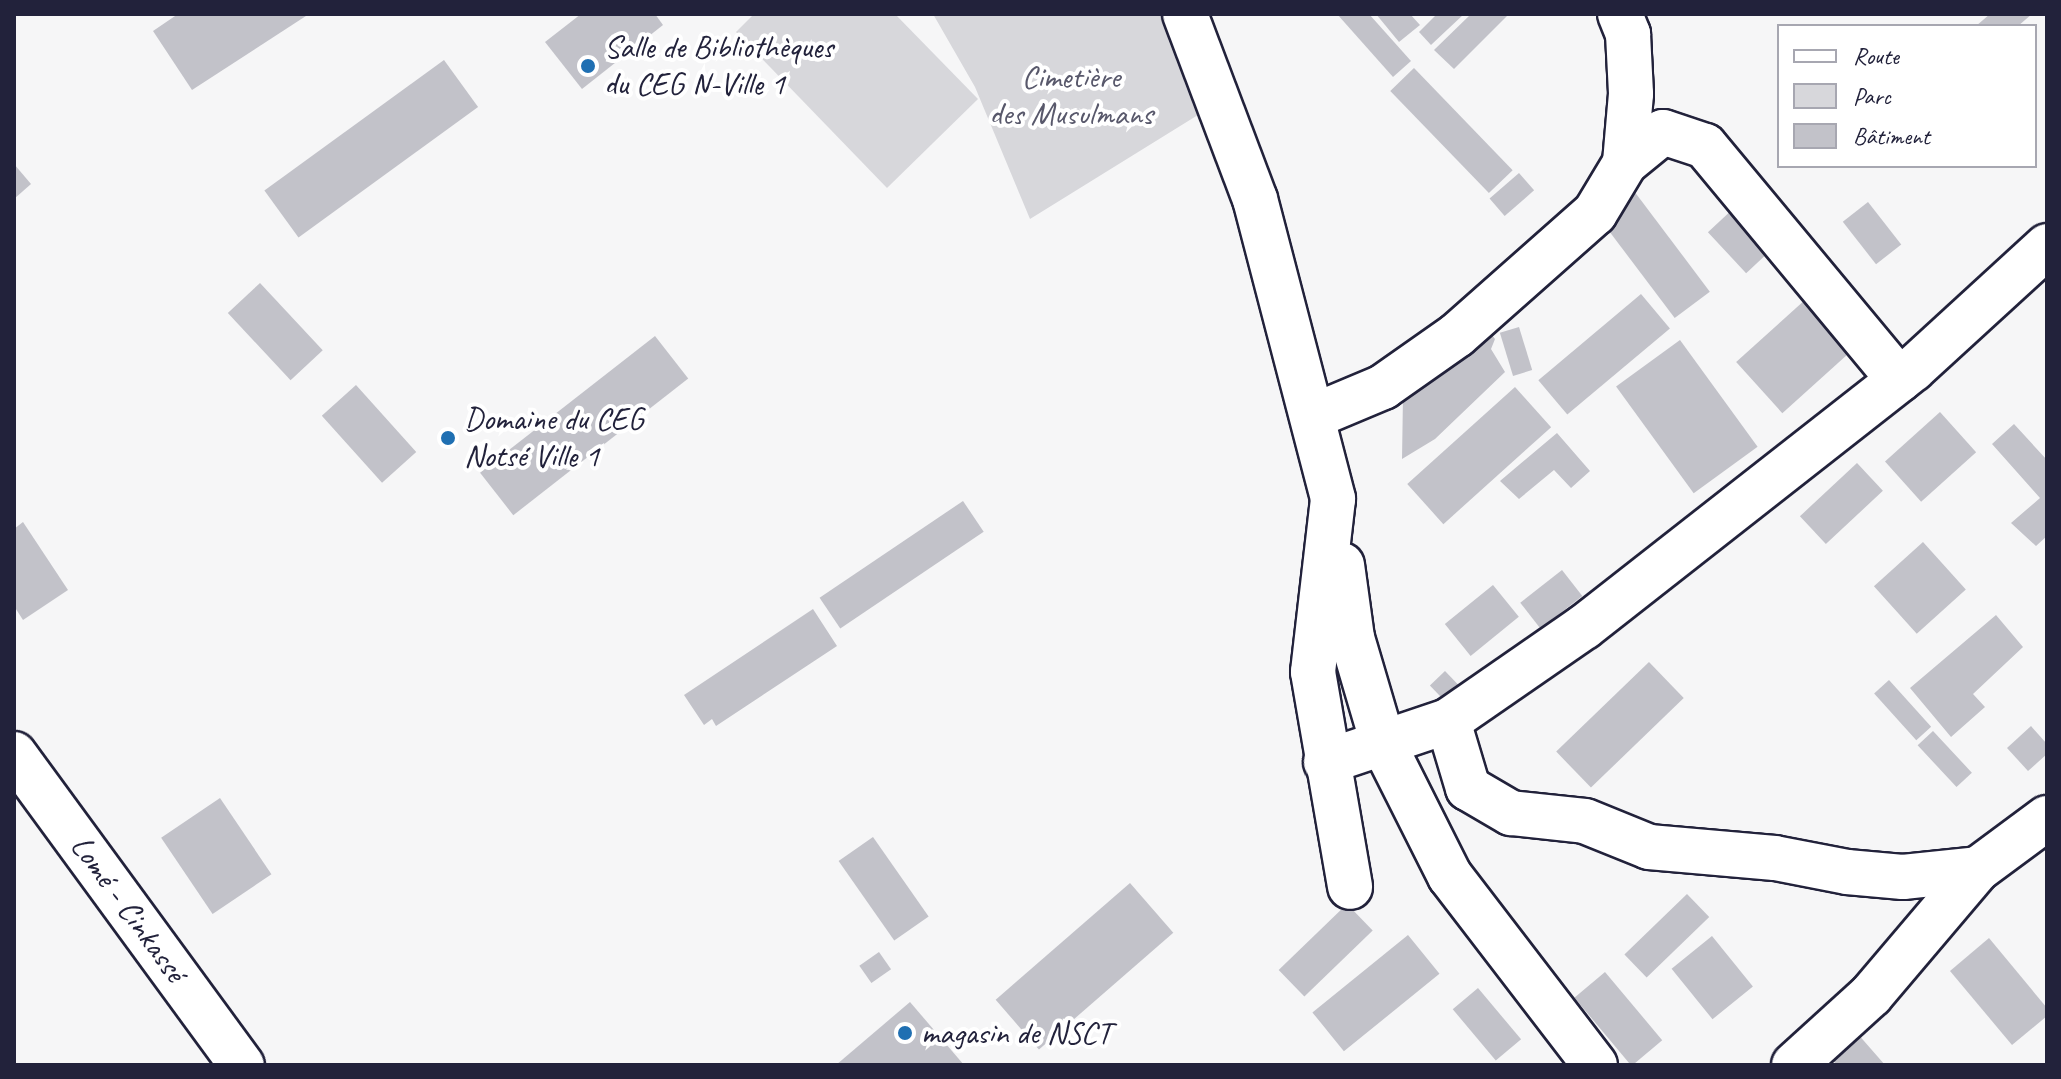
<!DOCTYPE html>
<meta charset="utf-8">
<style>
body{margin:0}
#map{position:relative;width:2061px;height:1079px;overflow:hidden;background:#f6f6f7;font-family:Caveat,sans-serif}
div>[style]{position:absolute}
.green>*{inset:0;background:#d7d7db}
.building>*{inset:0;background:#c2c2c9;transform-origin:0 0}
.roads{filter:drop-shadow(2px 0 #22223b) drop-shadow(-2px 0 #22223b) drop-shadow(0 2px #22223b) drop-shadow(0 -2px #22223b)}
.street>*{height:44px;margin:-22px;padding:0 22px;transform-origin:22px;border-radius:22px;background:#fff}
.highway>*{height:44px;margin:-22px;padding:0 22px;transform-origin:22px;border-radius:22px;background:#fff}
.dots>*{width:22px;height:22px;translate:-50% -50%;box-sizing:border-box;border:4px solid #fff;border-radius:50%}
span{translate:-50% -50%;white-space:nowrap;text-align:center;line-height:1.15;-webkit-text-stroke:8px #fff;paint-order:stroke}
.poi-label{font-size:32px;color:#22223b}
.left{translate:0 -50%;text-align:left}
.park-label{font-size:32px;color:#58586b}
.street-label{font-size:32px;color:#22223b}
.frame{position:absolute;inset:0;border:16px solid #22223b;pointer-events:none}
.legend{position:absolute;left:1777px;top:24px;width:260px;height:144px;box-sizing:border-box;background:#fff;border:2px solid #a7a7b1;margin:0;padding:10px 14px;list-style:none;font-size:24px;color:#22223b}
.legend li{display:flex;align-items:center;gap:16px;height:40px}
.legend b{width:40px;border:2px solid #a7a7b1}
</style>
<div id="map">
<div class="green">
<div style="clip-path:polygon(754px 14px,895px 14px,978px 99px,887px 188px,736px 32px)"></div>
<div style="clip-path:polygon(933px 14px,1163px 14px,1206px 110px,1030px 219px,975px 87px)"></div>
</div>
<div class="building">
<div style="clip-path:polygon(178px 14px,309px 14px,192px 90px,153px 31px)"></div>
<div style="clip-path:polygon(581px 14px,655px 14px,663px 25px,582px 89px,545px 42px)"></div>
<div style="clip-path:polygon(1337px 14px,1369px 14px,1411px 61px,1393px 77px)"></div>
<div style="clip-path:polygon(1376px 14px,1410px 14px,1420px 25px,1399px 42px)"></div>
<div style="clip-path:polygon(1437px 14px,1464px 14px,1431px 45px,1419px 32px)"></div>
<div style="clip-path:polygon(1471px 14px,1509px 14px,1454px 69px,1434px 50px)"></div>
<div style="clip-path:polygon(1990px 14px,2032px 14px,2018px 26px,1976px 26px)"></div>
<div style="left:444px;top:60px;width:58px;height:222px;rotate:54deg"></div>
<div style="left:1414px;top:68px;width:142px;height:33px;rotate:46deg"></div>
<div style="clip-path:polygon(14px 164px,31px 184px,14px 199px)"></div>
<div style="left:1519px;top:173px;width:23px;height:39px;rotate:49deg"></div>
<div style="left:1634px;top:191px;width:126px;height:44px;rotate:53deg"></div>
<div style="left:1868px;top:202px;width:54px;height:32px;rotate:52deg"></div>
<div style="left:1735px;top:207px;width:56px;height:37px;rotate:47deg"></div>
<div style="left:260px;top:283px;width:92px;height:44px;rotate:47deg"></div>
<div style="left:1641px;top:294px;width:45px;height:134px;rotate:50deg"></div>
<div style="left:1806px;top:299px;width:69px;height:94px;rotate:48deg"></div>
<div style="clip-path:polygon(1482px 322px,1495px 339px,1491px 349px,1505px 372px,1435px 439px,1402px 459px,1403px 396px)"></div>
<div style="left:1519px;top:327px;width:45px;height:20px;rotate:73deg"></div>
<div style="left:655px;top:336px;width:54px;height:222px;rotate:52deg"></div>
<div style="left:1680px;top:340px;width:132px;height:79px;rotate:54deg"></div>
<div style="left:356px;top:385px;width:90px;height:46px;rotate:48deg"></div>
<div style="left:1515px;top:387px;width:54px;height:145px;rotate:48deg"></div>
<div style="left:1940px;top:412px;width:54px;height:74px;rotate:48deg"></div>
<div style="clip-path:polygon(2014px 424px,2047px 460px,2047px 536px,2036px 546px,2011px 523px,2040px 498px,1992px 444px)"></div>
<div style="clip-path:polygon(1557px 433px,1590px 471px,1571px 488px,1554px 470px,1519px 499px,1500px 481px)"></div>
<div style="left:1857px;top:463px;width:38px;height:78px;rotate:47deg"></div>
<div style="left:963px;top:501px;width:37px;height:173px;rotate:56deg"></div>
<div style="clip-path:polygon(23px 522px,68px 590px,23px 620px,14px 606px,14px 529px)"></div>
<div style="left:1923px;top:542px;width:64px;height:66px;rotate:48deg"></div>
<div style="left:1562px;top:570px;width:33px;height:53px;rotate:52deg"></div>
<div style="left:1493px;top:585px;width:41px;height:62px;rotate:51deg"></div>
<div style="clip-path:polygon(813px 609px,837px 646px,716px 726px,712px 719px,704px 725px,684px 695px)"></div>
<div style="clip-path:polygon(1996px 615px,2023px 647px,1973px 694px,1985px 707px,1951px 737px,1910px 688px)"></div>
<div style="left:1649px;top:662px;width:50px;height:129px;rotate:46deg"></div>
<div style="left:1445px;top:671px;width:28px;height:21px;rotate:46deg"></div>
<div style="left:1889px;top:680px;width:63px;height:20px;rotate:48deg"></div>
<div style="clip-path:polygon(2031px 726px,2047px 744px,2047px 754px,2028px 771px,2007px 748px)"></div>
<div style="left:1933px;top:731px;width:57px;height:21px;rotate:47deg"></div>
<div style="left:220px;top:798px;width:92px;height:71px;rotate:56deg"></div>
<div style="left:873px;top:837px;width:97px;height:42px;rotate:55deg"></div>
<div style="left:1130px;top:883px;width:66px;height:178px;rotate:49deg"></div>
<div style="left:1687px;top:894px;width:32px;height:87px;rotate:46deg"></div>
<div style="left:1347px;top:904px;width:37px;height:95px;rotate:46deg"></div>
<div style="left:1408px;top:935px;width:50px;height:123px;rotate:51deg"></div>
<div style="left:1712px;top:936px;width:65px;height:52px;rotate:51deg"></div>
<div style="clip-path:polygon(1989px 938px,2047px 1008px,2047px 1016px,2012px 1045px,1950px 971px)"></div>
<div style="left:879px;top:952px;width:21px;height:24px;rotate:55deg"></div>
<div style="left:1605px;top:972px;width:89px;height:40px;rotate:50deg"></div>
<div style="left:1478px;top:988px;width:67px;height:33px;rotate:50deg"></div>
<div style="clip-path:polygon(910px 1002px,964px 1065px,836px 1065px)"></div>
<div style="clip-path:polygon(1850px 1025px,1885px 1065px,1837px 1065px,1823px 1048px)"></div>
</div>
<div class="roads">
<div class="street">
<div style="left:1185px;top:14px;width:198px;rotate:69.3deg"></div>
<div style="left:1255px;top:199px;width:310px;rotate:75.4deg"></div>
<div style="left:1333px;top:499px;width:174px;rotate:96.6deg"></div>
<div style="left:1313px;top:672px;width:218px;rotate:80.2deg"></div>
<div style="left:1620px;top:14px;width:22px;rotate:68deg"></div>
<div style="left:1628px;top:34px;width:60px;rotate:87.1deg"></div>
<div style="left:1631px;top:94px;width:69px;rotate:95deg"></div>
<div style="left:1314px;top:416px;width:75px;rotate:-22.8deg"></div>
<div style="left:1383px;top:387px;width:90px;rotate:-35.1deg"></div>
<div style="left:1457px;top:335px;width:184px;rotate:-41.5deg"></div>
<div style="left:1595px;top:213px;width:58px;rotate:-59deg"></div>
<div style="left:1625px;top:163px;width:49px;rotate:-39.2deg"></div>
<div style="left:1663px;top:132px;width:44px;rotate:18.4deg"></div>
<div style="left:1705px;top:146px;width:304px;rotate:50.3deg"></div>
<div style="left:1342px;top:565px;width:74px;rotate:82.2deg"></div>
<div style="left:1352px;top:638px;width:109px;rotate:73.6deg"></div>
<div style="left:1383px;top:743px;width:149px;rotate:63.3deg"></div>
<div style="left:1450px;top:876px;width:238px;rotate:52.5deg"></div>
<div style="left:1448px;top:721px;width:70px;rotate:73.4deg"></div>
<div style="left:1468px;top:788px;width:50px;rotate:30.2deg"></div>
<div style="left:1511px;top:813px;width:74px;rotate:6.2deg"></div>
<div style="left:1585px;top:821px;width:69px;rotate:22.1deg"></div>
<div style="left:1649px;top:847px;width:126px;rotate:5deg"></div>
<div style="left:1775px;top:858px;width:73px;rotate:11deg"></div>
<div style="left:1847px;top:872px;width:56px;rotate:5.1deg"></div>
<div style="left:1903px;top:877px;width:75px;rotate:-6.1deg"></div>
<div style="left:1326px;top:762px;width:129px;rotate:-18.6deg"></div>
<div style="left:1448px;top:721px;width:165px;rotate:-34.7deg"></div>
<div style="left:1584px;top:627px;width:418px;rotate:-38.1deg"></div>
<div style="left:1913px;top:369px;width:182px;rotate:-42.5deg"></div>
<div style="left:1794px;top:1065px;width:104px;rotate:-42.3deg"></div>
<div style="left:1871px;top:995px;width:165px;rotate:-49.7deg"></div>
<div style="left:1978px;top:869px;width:86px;rotate:-36.5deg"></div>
</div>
<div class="highway">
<div style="left:14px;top:754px;width:386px;rotate:53.8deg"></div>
</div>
</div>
<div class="dots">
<div style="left:588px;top:66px;background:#1f6fb2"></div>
<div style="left:448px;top:438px;background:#1f6fb2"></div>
<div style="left:905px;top:1033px;background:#1f6fb2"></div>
</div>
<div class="poi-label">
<span class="left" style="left:604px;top:66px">Salle de Bibliothèques<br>du CEG N-Ville 1</span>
<span class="left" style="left:464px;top:438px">Domaine du CEG<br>Notsé Ville 1</span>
<span class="left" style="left:921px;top:1033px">magasin de NSCT</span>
</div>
<div class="park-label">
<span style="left:1071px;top:96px">Cimetière<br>des Musulmans</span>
</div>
<div class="street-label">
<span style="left:128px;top:909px;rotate:54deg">Lomé - Cinkassé</span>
</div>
<div class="frame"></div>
<ul class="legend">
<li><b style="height:10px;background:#fff"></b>Route</li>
<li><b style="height:22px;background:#d7d7db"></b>Parc</li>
<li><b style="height:22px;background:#c2c2c9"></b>Bâtiment</li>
</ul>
</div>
